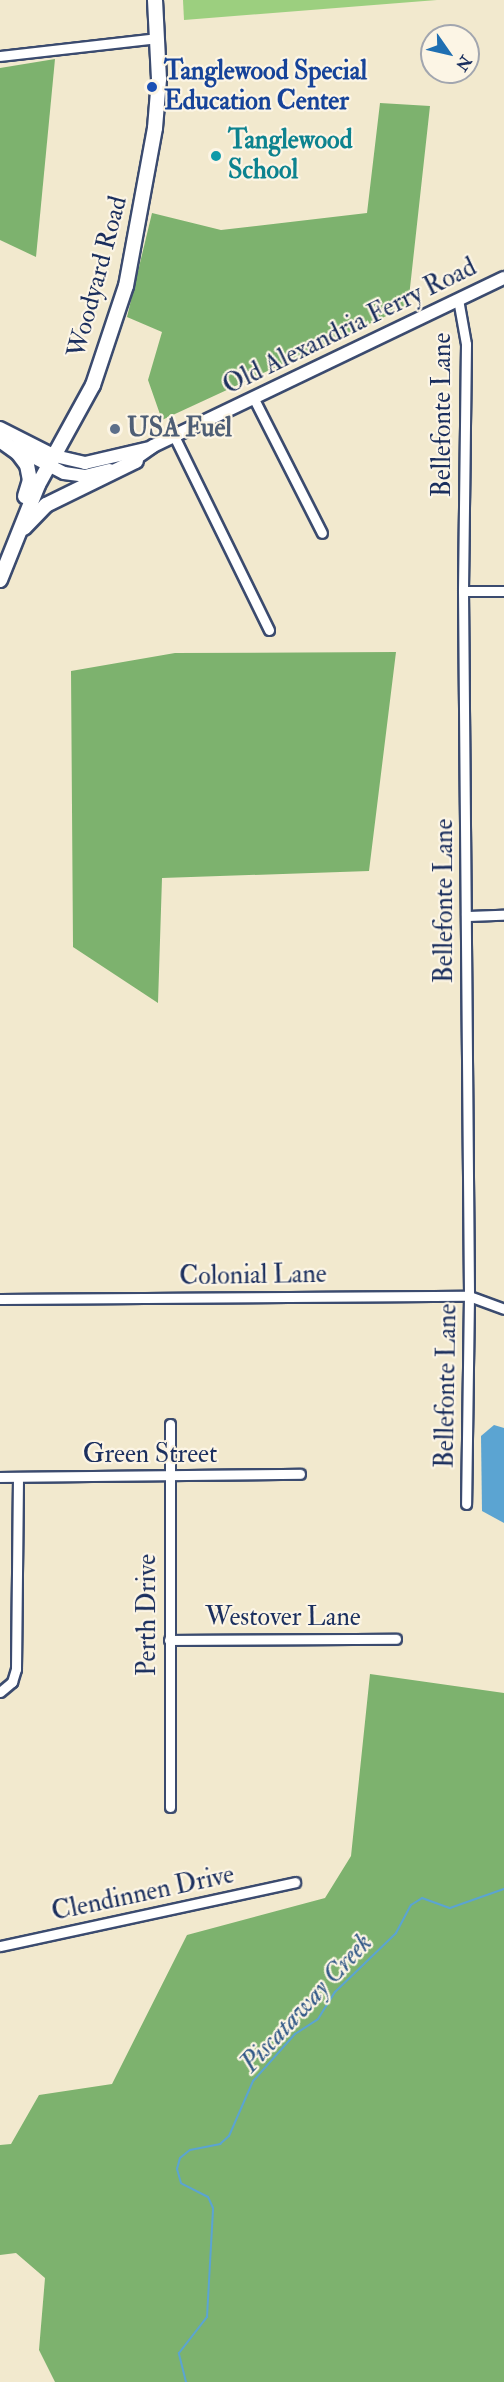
<!DOCTYPE html>
<style>
body{margin:0}
#map{position:relative;width:504px;height:2382px;overflow:hidden;background:#f2e9ce;font-family:"IM FELL Double Pica",serif}
div>[style]{position:absolute}
.green>*{inset:0;background:#9ccf7f}
.forest>*{inset:0;background:#7db26e}
.water>*{inset:0;background:#5ba4d2}
.stream>*{height:2px;margin:-1px;padding:0 1px;transform-origin:1px;border-radius:1px;background:#5ba4d2}
.roads{filter:drop-shadow(2px 0 #3b4b6f) drop-shadow(-2px 0 #3b4b6f) drop-shadow(0 2px #3b4b6f) drop-shadow(0 -2px #3b4b6f)}
.street>*{height:9px;margin:-4.5px;padding:0 4.5px;transform-origin:4.5px;border-radius:4.5px;background:#fff}
.secondary>*{height:12px;margin:-6px;padding:0 6px;transform-origin:6px;border-radius:6px;background:#fff}
.primary>*{height:14px;margin:-7px;padding:0 7px;transform-origin:7px;border-radius:7px;background:#fff}
.dots>*{width:16px;height:16px;translate:-50% -50%;box-sizing:border-box;border:3px solid #fcf5e5;border-radius:50%}
span{translate:-50% -50%;white-space:nowrap;text-align:center;line-height:1.15;-webkit-text-stroke:4.5px #fcf5e5;paint-order:stroke}
.transit-label{font-size:26px;color:#164399;font-weight:700}
.left{translate:0 -50%;text-align:left}
.culture-label{font-size:26px;color:#0d838f;font-weight:700}
.street-label{font-size:26px;color:#1b2f5e}
.service-label{font-size:26px;color:#4e5e75;font-weight:700}
.water-label{font-size:27px;color:#315887;font-style:italic}
.north{position:absolute;left:420px;top:24px;width:60px;height:60px;box-sizing:border-box;background:#fcf5e5;border:2px solid #a2a6af;border-radius:50%;rotate:124deg;font-size:16px;font-weight:700;line-height:24px;text-align:center;color:#1b2f5e}
.north::after{content:'';display:block;margin:auto;width:21px;height:27px;background:#1f6fb2;clip-path:polygon(50% 0,100% 100%,50% 72%,0 100%)}
</style>
<div id="map">
<div class="green">
<div style="clip-path:polygon(183px 0,437px 0,184px 20px)"></div>
</div>
<div class="forest">
<div style="clip-path:polygon(55px 59px,36px 257px,0 240px,0 68px)"></div>
<div style="clip-path:polygon(380px 103px,430px 106px,408px 306px,162px 420px,148px 380px,162px 332px,127px 317px,152px 213px,221px 230px,367px 213px)"></div>
<div style="clip-path:polygon(396px 652px,369px 871px,162px 878px,158px 1003px,73px 947px,71px 671px,175px 653px)"></div>
<div style="clip-path:polygon(370px 1674px,504px 1693px,504px 2382px,55px 2382px,39px 2350px,45px 2278px,16px 2253px,0 2255px,0 2145px,11px 2144px,39px 2095px,112px 2084px,187px 1935px,325px 1898px,351px 1856px)"></div>
</div>
<div class="water">
<div style="clip-path:polygon(494px 1425px,504px 1428px,504px 1523px,482px 1511px,481px 1436px)"></div>
</div>
<div class="stream">
<div style="left:186px;top:2382px;width:30px;rotate:-104deg"></div>
<div style="left:179px;top:2353px;width:46px;rotate:-52.1deg"></div>
<div style="left:207px;top:2317px;width:109px;rotate:-86.8deg"></div>
<div style="left:213px;top:2208px;width:12px;rotate:-114deg"></div>
<div style="left:208px;top:2197px;width:30px;rotate:-153deg"></div>
<div style="left:181px;top:2183px;width:15px;rotate:-106deg"></div>
<div style="left:177px;top:2169px;width:11px;rotate:-75deg"></div>
<div style="left:180px;top:2158px;width:13px;rotate:-39deg"></div>
<div style="left:190px;top:2150px;width:31px;rotate:-11deg"></div>
<div style="left:220px;top:2144px;width:12px;rotate:-42deg"></div>
<div style="left:229px;top:2136px;width:60px;rotate:-66.4deg"></div>
<div style="left:253px;top:2081px;width:63px;rotate:-48.2deg"></div>
<div style="left:295px;top:2034px;width:27px;rotate:-33deg"></div>
<div style="left:318px;top:2019px;width:32px;rotate:-58deg"></div>
<div style="left:335px;top:1992px;width:85px;rotate:-44deg"></div>
<div style="left:396px;top:1933px;width:32px;rotate:-62deg"></div>
<div style="left:411px;top:1905px;width:13px;rotate:-32deg"></div>
<div style="left:422px;top:1898px;width:30px;rotate:20deg"></div>
<div style="left:450px;top:1908px;width:57px;rotate:-19.4deg"></div>
</div>
<div class="roads">
<div class="street">
<div style="left:0;top:56px;width:159px;rotate:-6.5deg"></div>
<div style="left:458px;top:299px;width:46px;rotate:79.9deg"></div>
<div style="left:466px;top:344px;width:247px;rotate:90.7deg"></div>
<div style="left:463px;top:591px;width:705px;rotate:89.51deg"></div>
<div style="left:469px;top:1296px;width:208px;rotate:90.8deg"></div>
<div style="left:254px;top:399px;width:150px;rotate:63.1deg"></div>
<div style="left:174px;top:436px;width:216px;rotate:63.9deg"></div>
<div style="left:463px;top:591px;width:41px"></div>
<div style="left:466px;top:916px;width:38px;rotate:-2deg"></div>
<div style="left:0;top:1299px;width:469px;rotate:-0.4deg"></div>
<div style="left:469px;top:1296px;width:37px;rotate:20deg"></div>
<div style="left:170px;top:1424px;width:383px;rotate:90deg"></div>
<div style="left:0;top:1477px;width:300px;rotate:-0.6deg"></div>
<div style="left:169px;top:1640px;width:227px;rotate:-0.3deg"></div>
<div style="left:0;top:1692px;width:16px;rotate:-40deg"></div>
<div style="left:12px;top:1682px;width:14px;rotate:-73deg"></div>
<div style="left:16px;top:1669px;width:192px;rotate:-89.4deg"></div>
<div style="left:0;top:1946px;width:302px;rotate:-12.2deg"></div>
</div>
<div class="secondary">
<div style="left:0;top:428px;width:62px;rotate:27deg"></div>
<div style="left:55px;top:456px;width:31px;rotate:13deg"></div>
<div style="left:85px;top:463px;width:67px;rotate:-13deg"></div>
<div style="left:14px;top:447px;width:56px;rotate:27.5deg"></div>
<div style="left:64px;top:473px;width:21px;rotate:8deg"></div>
<div style="left:85px;top:476px;width:25px;rotate:-14deg"></div>
<div style="left:129px;top:463px;width:29px;rotate:-35deg"></div>
<div style="left:153px;top:446px;width:389px;rotate:-25.6deg"></div>
</div>
<div class="primary">
<div style="left:0;top:440px;width:22px;rotate:36deg"></div>
<div style="left:18px;top:453px;width:15px;rotate:53deg"></div>
<div style="left:27px;top:465px;width:15px;rotate:79deg"></div>
<div style="left:30px;top:480px;width:17px;rotate:107deg"></div>
<div style="left:24px;top:528px;width:32px;rotate:-46deg"></div>
<div style="left:46px;top:505px;width:100px;rotate:-26.1deg"></div>
<div style="left:0;top:580px;width:102px;rotate:-68.2deg"></div>
<div style="left:38px;top:485px;width:114px;rotate:-61.2deg"></div>
<div style="left:93px;top:385px;width:104px;rotate:-71.6deg"></div>
<div style="left:126px;top:286px;width:161px;rotate:-79.6deg"></div>
<div style="left:155px;top:128px;width:49px;rotate:-85.3deg"></div>
<div style="left:159px;top:79px;width:79px;rotate:-92.9deg"></div>
</div>
</div>
<div class="dots">
<div style="left:152px;top:87px;background:#1a4fb4"></div>
<div style="left:216px;top:156px;background:#0f9aa8"></div>
<div style="left:115px;top:429px;background:#5c6f8a"></div>
</div>
<div class="transit-label">
<span class="left" style="left:164px;top:87px">Tanglewood Special<br>Education Center</span>
</div>
<div class="culture-label">
<span class="left" style="left:228px;top:156px">Tanglewood<br>School</span>
</div>
<div class="street-label">
<span style="left:98px;top:277px;rotate:-75deg">Woodyard Road</span>
<span style="left:350px;top:327px;rotate:-26deg">Old Alexandria Ferry Road</span>
<span style="left:443px;top:415px;rotate:-90deg">Bellefonte Lane</span>
<span style="left:445px;top:901px;rotate:-90deg">Bellefonte Lane</span>
<span style="left:253px;top:1276px;rotate:-1deg">Colonial Lane</span>
<span style="left:447px;top:1386px;rotate:-89deg">Bellefonte Lane</span>
<span style="left:150px;top:1455px">Green Street</span>
<span style="left:148px;top:1615px;rotate:-90deg">Perth Drive</span>
<span style="left:283px;top:1618px">Westover Lane</span>
<span style="left:143px;top:1894px;rotate:-12deg">Clendinnen Drive</span>
</div>
<div class="service-label">
<span class="left" style="left:127px;top:429px">USA Fuel</span>
</div>
<div class="water-label">
<span style="left:306px;top:2003px;rotate:-47deg">Piscataway Creek</span>
</div>
<div class="north">N</div>
</div>
